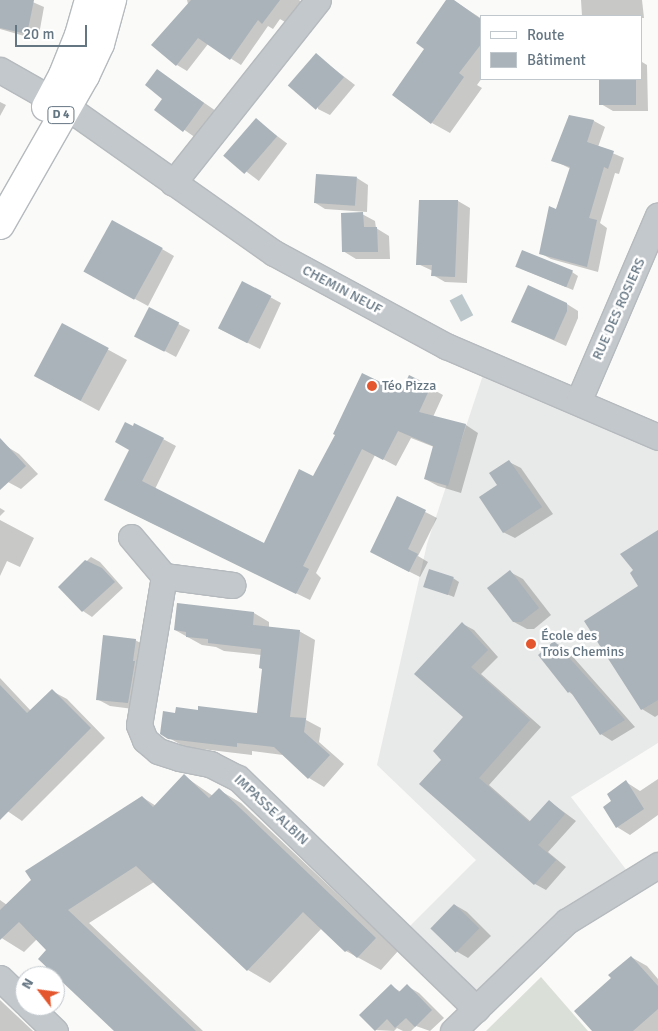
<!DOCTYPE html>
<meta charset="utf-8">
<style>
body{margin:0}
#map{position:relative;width:658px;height:1031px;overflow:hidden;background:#fafaf8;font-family:Signika,sans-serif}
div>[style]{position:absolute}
.built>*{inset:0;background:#e8e9e9}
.green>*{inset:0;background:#dadfd7}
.water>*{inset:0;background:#bbc7cb;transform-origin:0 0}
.shadow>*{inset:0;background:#0003;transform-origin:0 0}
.building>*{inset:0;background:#aab3b9;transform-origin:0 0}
.roads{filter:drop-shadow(1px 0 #b5babe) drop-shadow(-1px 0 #b5babe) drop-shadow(0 1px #b5babe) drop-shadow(0 -1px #b5babe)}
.minor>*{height:25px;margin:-12.5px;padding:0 12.5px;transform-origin:12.5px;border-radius:12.5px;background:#c3c8cc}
.major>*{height:28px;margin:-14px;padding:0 14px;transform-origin:14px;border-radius:14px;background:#fff}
.dots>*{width:14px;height:14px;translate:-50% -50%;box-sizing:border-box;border:2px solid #fff;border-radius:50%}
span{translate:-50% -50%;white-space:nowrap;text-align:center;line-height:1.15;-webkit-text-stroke:5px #fff;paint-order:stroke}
.shield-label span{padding:1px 4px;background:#fff;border:1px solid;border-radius:4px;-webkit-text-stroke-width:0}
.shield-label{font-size:12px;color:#657683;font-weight:700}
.street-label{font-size:14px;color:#657683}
.poi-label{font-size:14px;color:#657683}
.left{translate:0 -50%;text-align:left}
.legend{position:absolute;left:480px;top:15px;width:162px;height:65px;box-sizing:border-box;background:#fff;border:1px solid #c1c8cd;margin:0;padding:6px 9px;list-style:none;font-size:15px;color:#657683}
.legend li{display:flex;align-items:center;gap:10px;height:25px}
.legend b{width:25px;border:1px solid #c1c8cd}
.north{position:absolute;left:15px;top:966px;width:50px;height:50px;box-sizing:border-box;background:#fff;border:1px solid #c1c8cd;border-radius:50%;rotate:300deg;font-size:14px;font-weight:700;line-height:20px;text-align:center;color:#657683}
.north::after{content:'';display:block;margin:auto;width:18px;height:22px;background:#e4572e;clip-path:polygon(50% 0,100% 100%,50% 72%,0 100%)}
.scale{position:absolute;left:15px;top:25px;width:72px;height:22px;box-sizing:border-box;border:2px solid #657683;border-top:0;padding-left:6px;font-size:15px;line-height:18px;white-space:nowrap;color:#657683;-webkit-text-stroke:4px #fff;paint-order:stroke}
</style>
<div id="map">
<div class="built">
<div style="clip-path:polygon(487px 363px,658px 437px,658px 743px,571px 797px,634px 880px,484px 1000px,410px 926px,476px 860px,377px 765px,427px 544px)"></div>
</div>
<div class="green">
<div style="clip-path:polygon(541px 977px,588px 1031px,486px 1031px)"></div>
</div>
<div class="water">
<div style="left:462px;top:294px;width:24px;height:14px;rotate:62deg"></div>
</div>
<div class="shadow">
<div style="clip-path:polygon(0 0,28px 0,44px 7px,38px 40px,0 29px)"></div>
<div style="clip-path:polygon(187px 0,299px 0,306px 6px,290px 25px,280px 19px,273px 29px,268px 26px,241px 65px,208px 44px,187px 71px,177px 65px,188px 4px)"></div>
<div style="clip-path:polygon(447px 0,453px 0,482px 19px,482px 78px,477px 85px,482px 88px,450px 133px,432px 123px)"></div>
<div style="clip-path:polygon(581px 0,642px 0,644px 18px,582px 16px)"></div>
<div style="clip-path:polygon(316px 55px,355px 85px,330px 115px,318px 109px)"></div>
<div style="clip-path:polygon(642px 62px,647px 65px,648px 111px,613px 111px,601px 104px,600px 79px,642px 79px)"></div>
<div style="clip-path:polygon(158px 71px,216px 111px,196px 138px,156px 110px,164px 99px)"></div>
<div style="clip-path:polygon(0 102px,6px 105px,0 116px)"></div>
<div style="clip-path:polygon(570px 117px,594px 121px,605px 127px,598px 147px,624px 158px,619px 174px,615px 173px,600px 223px,607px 228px,598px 272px,551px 259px,540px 253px,571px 169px,553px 160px)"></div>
<div style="left:256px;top:120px;width:39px;height:47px;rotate:37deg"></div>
<div style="clip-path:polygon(357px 178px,368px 185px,367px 212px,325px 209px,314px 202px)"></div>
<div style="clip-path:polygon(458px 201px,470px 208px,467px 283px,445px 282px,433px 275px,433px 271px,418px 264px,420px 202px)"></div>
<div style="clip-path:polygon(362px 214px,375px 221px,376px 228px,389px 236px,390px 259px,356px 259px,343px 251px)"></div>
<div style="clip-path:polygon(162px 249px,174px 256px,148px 306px,98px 279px)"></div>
<div style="clip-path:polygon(522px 269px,572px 272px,578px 276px,573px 290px)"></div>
<div style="clip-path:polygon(270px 297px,281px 303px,260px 349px,220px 329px)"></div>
<div style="clip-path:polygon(567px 304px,578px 311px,578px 318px,566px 346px,513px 322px)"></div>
<div style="clip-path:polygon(149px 309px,190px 330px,176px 357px,148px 342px)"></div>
<div style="clip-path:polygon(63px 325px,127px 360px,99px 411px,53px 386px)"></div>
<div style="clip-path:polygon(410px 377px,443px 395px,433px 417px,466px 425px,478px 433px,461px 493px,438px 486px,425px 479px,434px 447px,411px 438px,396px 466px,375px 455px,316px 573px,321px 578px,310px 600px,119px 507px,163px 439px,176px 446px,155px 489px,265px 544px,313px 477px,401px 394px)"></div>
<div style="clip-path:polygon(6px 446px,19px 454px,38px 474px,21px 489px,8px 482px,0 473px,0 452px)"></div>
<div style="clip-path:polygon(509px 462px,521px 468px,553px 514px,515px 538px,503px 532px,499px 485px)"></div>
<div style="clip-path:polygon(398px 498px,437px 518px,418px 556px,428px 562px,420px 577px,382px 558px)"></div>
<div style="clip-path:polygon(0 508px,5px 511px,0 516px)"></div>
<div style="clip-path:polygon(0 520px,34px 538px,20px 567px,7px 561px,0 576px)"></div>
<div style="clip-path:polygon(658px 538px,658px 715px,655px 717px,642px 709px,586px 622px,640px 587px)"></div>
<div style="clip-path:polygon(91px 557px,100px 562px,123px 588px,92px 617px,83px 611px,60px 587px)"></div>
<div style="clip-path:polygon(510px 572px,523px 579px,551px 615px,534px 629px,527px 629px,514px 622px)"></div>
<div style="clip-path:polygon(453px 578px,459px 582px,454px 597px,425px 586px)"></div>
<div style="clip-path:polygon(254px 613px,269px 622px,269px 628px,299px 631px,315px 640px,306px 720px,321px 728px,319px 742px,344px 764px,324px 787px,309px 778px,283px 755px,252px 751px,252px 755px,185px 747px,169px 738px,258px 715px,264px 670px,262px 655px,224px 651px,216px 647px,202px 645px,175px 630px)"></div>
<div style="clip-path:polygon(463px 624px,474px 630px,498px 657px,481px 674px,541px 727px,489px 785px,531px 822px,549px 801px,576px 821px,548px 852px,566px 867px,546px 890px,535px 884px,443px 760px,464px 717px)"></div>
<div style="clip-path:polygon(135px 640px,148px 647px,141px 710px,110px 706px,97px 699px)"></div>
<div style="clip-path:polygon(554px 642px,566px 649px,635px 727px,612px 741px,601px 734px,575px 696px,569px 692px)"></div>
<div style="clip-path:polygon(0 678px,31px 711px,52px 691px,67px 699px,105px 738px,22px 821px,0 806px)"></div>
<div style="clip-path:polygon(184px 776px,213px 796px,219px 790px,241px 803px,398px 951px,381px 970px,346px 951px,322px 928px,270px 983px,248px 970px,154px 882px,89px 923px,203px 1031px,116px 1031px,37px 939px,24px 952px,0 937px,0 900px,7px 905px,142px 797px,156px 806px)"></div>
<div style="clip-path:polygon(658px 779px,658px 815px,630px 835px,617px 827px,612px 801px,626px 782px,640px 791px)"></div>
<div style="clip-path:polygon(455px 905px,467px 912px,491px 936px,468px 958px,456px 951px)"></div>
<div style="clip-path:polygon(631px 957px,647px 966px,658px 979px,658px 1031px,593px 1031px,612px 978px)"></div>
<div style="clip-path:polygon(391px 986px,401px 992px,407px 986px,419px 993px,444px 1018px,430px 1031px,416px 1026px,411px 1031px,403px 1031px,397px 1028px,394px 1031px,376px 1030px,361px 1015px)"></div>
<div style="clip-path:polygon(0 1000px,33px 1031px,0 1031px)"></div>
</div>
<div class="building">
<div style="clip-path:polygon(0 0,34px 0,27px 34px,0 28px)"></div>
<div style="clip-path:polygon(191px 0,280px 0,262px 24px,258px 20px,230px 60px,198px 38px,176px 66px,151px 45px)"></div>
<div style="clip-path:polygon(446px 0,454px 0,482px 20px,482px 43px,459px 73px,464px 77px,431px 124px,392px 95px,424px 49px,416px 43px)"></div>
<div style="left:316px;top:53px;width:37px;height:43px;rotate:41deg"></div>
<div style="clip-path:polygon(157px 69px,204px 103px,183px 132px,154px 110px,162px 99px,145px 85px)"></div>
<div style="left:599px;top:79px;width:37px;height:26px"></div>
<div style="clip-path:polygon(569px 115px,594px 120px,587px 142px,614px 151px,608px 169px,604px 167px,589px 218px,597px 220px,587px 267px,539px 254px,549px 206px,556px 209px,570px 167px,551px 161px)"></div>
<div style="left:256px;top:118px;width:28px;height:50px;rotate:41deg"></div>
<div style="left:316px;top:174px;width:41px;height:29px;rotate:4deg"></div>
<div style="clip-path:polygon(419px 200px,458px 200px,455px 277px,431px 276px,432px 265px,416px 265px)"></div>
<div style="clip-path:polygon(363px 212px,364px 227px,377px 227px,378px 252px,342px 252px,341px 213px)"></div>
<div style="left:112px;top:220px;width:58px;height:59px;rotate:29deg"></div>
<div style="left:522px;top:250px;width:55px;height:18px;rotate:22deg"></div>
<div style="left:242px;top:281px;width:33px;height:53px;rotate:27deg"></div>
<div style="clip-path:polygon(528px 285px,567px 303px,567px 311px,554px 340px,511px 322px)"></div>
<div style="left:149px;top:307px;width:34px;height:33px;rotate:27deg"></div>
<div style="left:62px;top:323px;width:53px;height:60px;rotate:28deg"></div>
<div style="clip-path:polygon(362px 373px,401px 392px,409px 375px,431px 386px,419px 412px,466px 424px,448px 486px,424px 479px,433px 446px,398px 431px,383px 460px,362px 449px,303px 566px,309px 569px,296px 594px,104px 500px,129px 450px,115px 442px,125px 422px,133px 426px,134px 423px,164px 438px,142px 481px,264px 543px,299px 469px,313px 476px,335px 435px,333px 434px)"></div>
<div style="clip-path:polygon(0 438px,26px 466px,0 490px)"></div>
<div style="clip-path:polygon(509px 460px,542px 507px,503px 533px,479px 497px,497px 485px,489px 473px)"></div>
<div style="clip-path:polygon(397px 496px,426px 510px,408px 549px,418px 554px,409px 572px,370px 552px)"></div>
<div style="clip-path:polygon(658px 530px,658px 700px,641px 710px,584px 621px,638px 586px,630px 573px,633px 570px,620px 554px)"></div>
<div style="clip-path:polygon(85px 560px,102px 568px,115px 582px,82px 612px,58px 587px)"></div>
<div style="left:429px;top:569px;width:26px;height:19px;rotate:18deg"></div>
<div style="clip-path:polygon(510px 570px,539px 608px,521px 622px,513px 622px,487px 588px)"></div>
<div style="clip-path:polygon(177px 603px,254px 612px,253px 625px,300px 630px,290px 717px,306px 718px,304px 732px,330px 755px,308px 779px,274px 747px,237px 743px,237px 747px,168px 739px,160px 734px,163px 711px,175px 713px,176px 707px,198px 710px,198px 706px,257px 713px,262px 669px,259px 668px,261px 649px,208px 643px,208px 639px,186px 637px,186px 632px,174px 630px)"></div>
<div style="clip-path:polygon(462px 622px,488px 650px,471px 667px,530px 720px,479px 778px,529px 822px,549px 800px,565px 814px,538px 845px,556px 860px,534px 885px,419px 784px,441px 760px,433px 751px,463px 717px,414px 674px)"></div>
<div style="clip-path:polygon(103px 635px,136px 639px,133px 661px,135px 661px,128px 703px,96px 700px)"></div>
<div style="clip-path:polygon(554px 641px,625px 720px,600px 735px,570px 691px,568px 693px,538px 655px)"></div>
<div style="clip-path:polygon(0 685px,27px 713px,52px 689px,91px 728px,0 820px)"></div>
<div style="clip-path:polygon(184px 774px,209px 798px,219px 788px,376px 938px,357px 958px,348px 950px,345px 952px,303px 912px,247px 971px,136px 866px,68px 910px,196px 1031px,114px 1031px,38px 959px,46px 950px,19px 922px,0 940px,0 910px,31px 880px,25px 871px,142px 796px,153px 807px)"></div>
<div style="clip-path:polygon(626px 780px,644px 809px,616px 828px,603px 807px,611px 801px,607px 794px)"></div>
<div style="left:454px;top:904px;width:35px;height:34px;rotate:44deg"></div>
<div style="clip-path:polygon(631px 956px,658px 986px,658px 1009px,633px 1031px,592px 1031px,574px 1011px,611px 978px,608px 975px)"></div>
<div style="clip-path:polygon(391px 984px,399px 992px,407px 984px,432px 1010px,415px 1027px,406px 1018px,395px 1028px,387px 1019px,375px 1031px,359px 1015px)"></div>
</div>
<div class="roads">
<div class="minor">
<div style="left:0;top:70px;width:85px;rotate:29.6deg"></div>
<div style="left:74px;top:112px;width:245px;rotate:35.2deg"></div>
<div style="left:274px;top:253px;width:196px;rotate:28.4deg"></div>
<div style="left:446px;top:346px;width:231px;rotate:23.2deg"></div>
<div style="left:173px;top:183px;width:233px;rotate:-51.6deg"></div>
<div style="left:578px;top:402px;width:203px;rotate:-66.8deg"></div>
<div style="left:131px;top:537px;width:51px;rotate:49.8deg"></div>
<div style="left:164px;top:576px;width:69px;rotate:7.5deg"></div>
<div style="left:164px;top:576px;width:151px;rotate:99.5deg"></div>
<div style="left:139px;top:725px;width:16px;rotate:68deg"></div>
<div style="left:145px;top:740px;width:17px;rotate:40deg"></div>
<div style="left:158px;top:751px;width:22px;rotate:18deg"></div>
<div style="left:179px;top:758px;width:32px;rotate:11deg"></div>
<div style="left:210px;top:764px;width:31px;rotate:27deg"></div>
<div style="left:238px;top:778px;width:332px;rotate:44.1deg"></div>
<div style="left:0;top:978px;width:35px;rotate:44deg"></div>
<div style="left:29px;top:1006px;width:36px;rotate:44deg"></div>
<div style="left:453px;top:1031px;width:158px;rotate:-44deg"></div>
<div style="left:567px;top:921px;width:107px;rotate:-31.6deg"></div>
</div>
<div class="major">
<div style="left:46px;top:107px;width:36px;rotate:-62deg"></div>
<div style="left:63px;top:75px;width:43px;rotate:-68.2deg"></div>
<div style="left:79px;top:35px;width:36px;rotate:-74deg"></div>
<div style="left:0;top:225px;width:172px;rotate:-60.3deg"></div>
<div style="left:85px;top:76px;width:35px;rotate:-65deg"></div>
<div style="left:100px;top:44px;width:46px;rotate:-74.7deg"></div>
</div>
</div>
<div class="dots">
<div style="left:372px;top:386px;background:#e4572e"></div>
<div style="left:531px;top:644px;background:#e4572e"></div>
</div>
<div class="shield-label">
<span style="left:61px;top:115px">D 4</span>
</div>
<div class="street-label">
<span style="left:342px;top:290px;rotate:28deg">CHEMIN NEUF</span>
<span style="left:619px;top:309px;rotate:-66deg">RUE DES ROSIERS</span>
<span style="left:271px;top:810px;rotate:43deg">IMPASSE ALBIN</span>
</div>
<div class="poi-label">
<span class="left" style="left:382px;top:386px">Téo Pizza</span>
<span class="left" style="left:541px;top:644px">École des<br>Trois Chemins</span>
</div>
<ul class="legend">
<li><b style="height:6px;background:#fff"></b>Route</li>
<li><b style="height:14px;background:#aab3b9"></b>Bâtiment</li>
</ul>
<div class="north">N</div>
<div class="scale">20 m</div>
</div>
